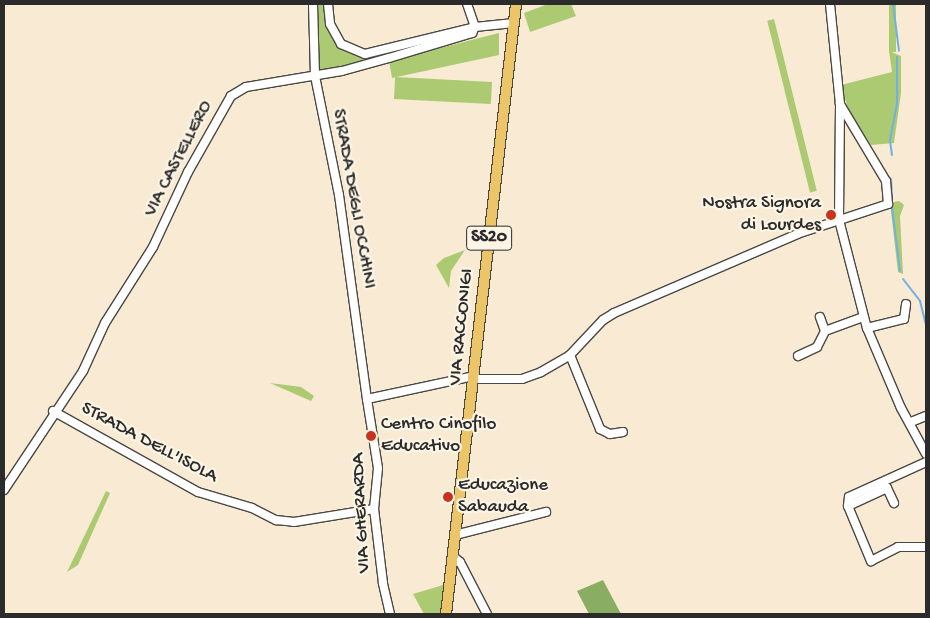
<!DOCTYPE html>
<style>
body{margin:0}
#map{position:relative;width:930px;height:618px;overflow:hidden;background:#f8ead3;font-family:"Gochi Hand",sans-serif}
div>[style]{position:absolute}
.green>*{inset:0;background:#acca71;transform-origin:0 0}
.forest>*{inset:0;background:#89ae63}
.stream>*{height:2px;margin:-1px;padding:0 1px;transform-origin:1px;border-radius:1px;background:#71b0e4}
.roads{filter:drop-shadow(1px 0 #4a4844) drop-shadow(-1px 0 #4a4844) drop-shadow(0 1px #4a4844) drop-shadow(0 -1px #4a4844)}
.minor>*{height:8px;margin:-4px;padding:0 4px;transform-origin:4px;border-radius:4px;background:#fff}
.major>*{height:10px;margin:-5px;padding:0 5px;transform-origin:5px;border-radius:5px;background:#edc569}
.dots>*{width:14px;height:14px;translate:-50% -50%;box-sizing:border-box;border:2px solid #fcf5e5;border-radius:50%}
span{translate:-50% -50%;white-space:nowrap;text-align:center;line-height:1.15;-webkit-text-stroke:4.5px #fcf5e5;paint-order:stroke}
.shield-label span{padding:1px 4px;background:#fcf5e5;border:1px solid;border-radius:4px;-webkit-text-stroke-width:0}
.shield-label{font-size:18px;color:#2b2b2b;font-weight:700}
.street-label{font-size:19px;color:#2b2b2b}
.poi-label{font-size:19px;color:#2b2b2b}
.right{translate:-100% -50%;text-align:right}
.left{translate:0 -50%;text-align:left}
.frame{position:absolute;inset:0;border:5px solid #2b2b2b;pointer-events:none}
</style>
<div id="map">
<div class="green">
<div style="clip-path:polygon(315px 4px,324px 4px,329px 31px,339px 47px,367px 61px,320px 73px)"></div>
<div style="clip-path:polygon(548px 4px,571px 4px,576px 16px,530px 32px,524px 13px)"></div>
<div style="left:889px;top:4px;width:7px;height:48px"></div>
<div style="left:774px;top:19px;width:177px;height:7px;rotate:76deg"></div>
<div style="clip-path:polygon(499px 33px,499px 55px,392px 78px,389px 61px)"></div>
<div style="clip-path:polygon(889px 51px,901px 56px,901px 93px,894px 143px,871px 145px,849px 112px,841px 85px,892px 72px)"></div>
<div style="left:492px;top:82px;width:22px;height:97px;rotate:93deg"></div>
<div style="clip-path:polygon(899px 201px,904px 205px,900px 216px,903px 274px,898px 272px,890px 203px)"></div>
<div style="clip-path:polygon(465px 250px,451px 271px,449px 288px,436px 265px,444px 258px)"></div>
<div style="clip-path:polygon(270px 383px,301px 387px,314px 396px,311px 401px)"></div>
<div style="clip-path:polygon(106px 491px,110px 493px,78px 565px,67px 572px)"></div>
<div style="clip-path:polygon(443px 585px,447px 587px,443px 614px,424px 614px,413px 594px)"></div>
</div>
<div class="forest">
<div style="clip-path:polygon(603px 580px,621px 614px,589px 614px,577px 591px)"></div>
</div>
<div class="stream">
<div style="left:893px;top:4px;width:47px;rotate:82.7deg"></div>
<div style="left:892px;top:155px;width:15px;rotate:-98deg"></div>
<div style="left:890px;top:140px;width:36px;rotate:-79deg"></div>
<div style="left:897px;top:105px;width:48px;rotate:-90deg"></div>
<div style="left:891px;top:179px;width:21px;rotate:87deg"></div>
<div style="left:892px;top:207px;width:64px;rotate:82.9deg"></div>
<div style="left:903px;top:279px;width:28px;rotate:52deg"></div>
<div style="left:920px;top:301px;width:25px;rotate:76deg"></div>
</div>
<div class="roads">
<div class="minor">
<div style="left:313px;top:4px;width:72px;rotate:88.4deg"></div>
<div style="left:315px;top:76px;width:121px;rotate:78.6deg"></div>
<div style="left:339px;top:195px;width:206px;rotate:82.2deg"></div>
<div style="left:328px;top:4px;width:20px;rotate:84deg"></div>
<div style="left:330px;top:24px;width:23px;rotate:61deg"></div>
<div style="left:341px;top:44px;width:26px;rotate:23deg"></div>
<div style="left:365px;top:54px;width:113px;rotate:-13.8deg"></div>
<div style="left:475px;top:27px;width:24px;rotate:-109deg"></div>
<div style="left:830px;top:4px;width:100px;rotate:84.3deg"></div>
<div style="left:840px;top:104px;width:116px;rotate:90.5deg"></div>
<div style="left:839px;top:220px;width:112px;rotate:75.5deg"></div>
<div style="left:867px;top:328px;width:87px;rotate:67deg"></div>
<div style="left:901px;top:408px;width:52px;rotate:61.5deg"></div>
<div style="left:867px;top:328px;width:38px;rotate:-14deg"></div>
<div style="left:904px;top:319px;width:15px;rotate:-82deg"></div>
<div style="left:825px;top:331px;width:40px;rotate:-20.2deg"></div>
<div style="left:570px;top:355px;width:80px;rotate:67.9deg"></div>
<div style="left:600px;top:429px;width:11px;rotate:27deg"></div>
<div style="left:610px;top:434px;width:13px;rotate:-9deg"></div>
<div style="left:798px;top:356px;width:21px;rotate:-25deg"></div>
<div style="left:817px;top:347px;width:18px;rotate:-63deg"></div>
<div style="left:825px;top:331px;width:15px;rotate:-110deg"></div>
<div style="left:474px;top:379px;width:48px"></div>
<div style="left:522px;top:379px;width:20px;rotate:-20deg"></div>
<div style="left:541px;top:372px;width:34px;rotate:-30deg"></div>
<div style="left:570px;top:355px;width:48px;rotate:-46.7deg"></div>
<div style="left:603px;top:320px;width:13px;rotate:-32deg"></div>
<div style="left:614px;top:313px;width:199px;rotate:-23.3deg"></div>
<div style="left:797px;top:234px;width:96px;rotate:-18.2deg"></div>
<div style="left:888px;top:204px;width:23px;rotate:-95deg"></div>
<div style="left:886px;top:181px;width:90px;rotate:-120.9deg"></div>
<div style="left:53px;top:411px;width:166px;rotate:29.2deg"></div>
<div style="left:198px;top:492px;width:56px;rotate:16.5deg"></div>
<div style="left:252px;top:508px;width:27px;rotate:27deg"></div>
<div style="left:276px;top:520px;width:18px;rotate:6deg"></div>
<div style="left:294px;top:522px;width:81px;rotate:-9.2deg"></div>
<div style="left:911px;top:422px;width:16px;rotate:-22deg"></div>
<div style="left:4px;top:490px;width:143px;rotate:-56.4deg"></div>
<div style="left:83px;top:371px;width:53px;rotate:-65.4deg"></div>
<div style="left:105px;top:323px;width:90px;rotate:-57.7deg"></div>
<div style="left:153px;top:247px;width:83px;rotate:-65deg"></div>
<div style="left:188px;top:172px;width:87px;rotate:-60.5deg"></div>
<div style="left:231px;top:96px;width:17px;rotate:-31deg"></div>
<div style="left:246px;top:87px;width:97px;rotate:-9.5deg"></div>
<div style="left:342px;top:71px;width:49px;rotate:-15.5deg"></div>
<div style="left:389px;top:58px;width:87px;rotate:-16.8deg"></div>
<div style="left:472px;top:33px;width:7px;rotate:-63deg"></div>
<div style="left:475px;top:27px;width:39px;rotate:-6deg"></div>
<div style="left:894px;top:503px;width:17px;rotate:-115deg"></div>
<div style="left:887px;top:488px;width:43px;rotate:155.2deg"></div>
<div style="left:848px;top:506px;width:60px;rotate:67.3deg"></div>
<div style="left:871px;top:561px;width:30px;rotate:-27deg"></div>
<div style="left:898px;top:547px;width:28px"></div>
<div style="left:848px;top:506px;width:9px;rotate:-84deg"></div>
<div style="left:849px;top:497px;width:85px;rotate:-24.4deg"></div>
<div style="left:455px;top:535px;width:94px;rotate:-14.2deg"></div>
<div style="left:453px;top:556px;width:9px;rotate:41deg"></div>
<div style="left:460px;top:562px;width:59px;rotate:62.6deg"></div>
<div style="left:390px;top:614px;width:32px;rotate:-103deg"></div>
<div style="left:383px;top:583px;width:75px;rotate:-96.9deg"></div>
<div style="left:374px;top:509px;width:41px;rotate:-84.4deg"></div>
<div style="left:378px;top:468px;width:70px;rotate:-99.1deg"></div>
<div style="left:367px;top:399px;width:109px;rotate:-12.1deg"></div>
</div>
<div class="major">
<div style="left:446px;top:614px;width:614px;rotate:-83.45deg"></div>
</div>
</div>
<div class="dots">
<div style="left:831px;top:215px;background:#c8321e"></div>
<div style="left:371px;top:436px;background:#c8321e"></div>
<div style="left:448px;top:497px;background:#c8321e"></div>
</div>
<div class="shield-label">
<span style="left:489px;top:238px">SS20</span>
</div>
<div class="street-label">
<span style="left:179px;top:159px;rotate:-63deg">VIA CASTELLERO</span>
<span style="left:353px;top:199px;rotate:80deg">STRADA DEGLI OCCHINI</span>
<span style="left:462px;top:327px;rotate:-84deg">VIA RACCONIGI</span>
<span style="left:149px;top:443px;rotate:28deg">STRADA DELL'ISOLA</span>
<span style="left:362px;top:513px;rotate:-93deg">VIA GHERARDA</span>
</div>
<div class="poi-label">
<span class="right" style="left:821px;top:215px">Nostra Signora<br>di Lourdes</span>
<span class="left" style="left:381px;top:436px">Centro Cinofilo<br>Educativo</span>
<span class="left" style="left:458px;top:497px">Educazione<br>Sabauda</span>
</div>
<div class="frame"></div>
</div>
